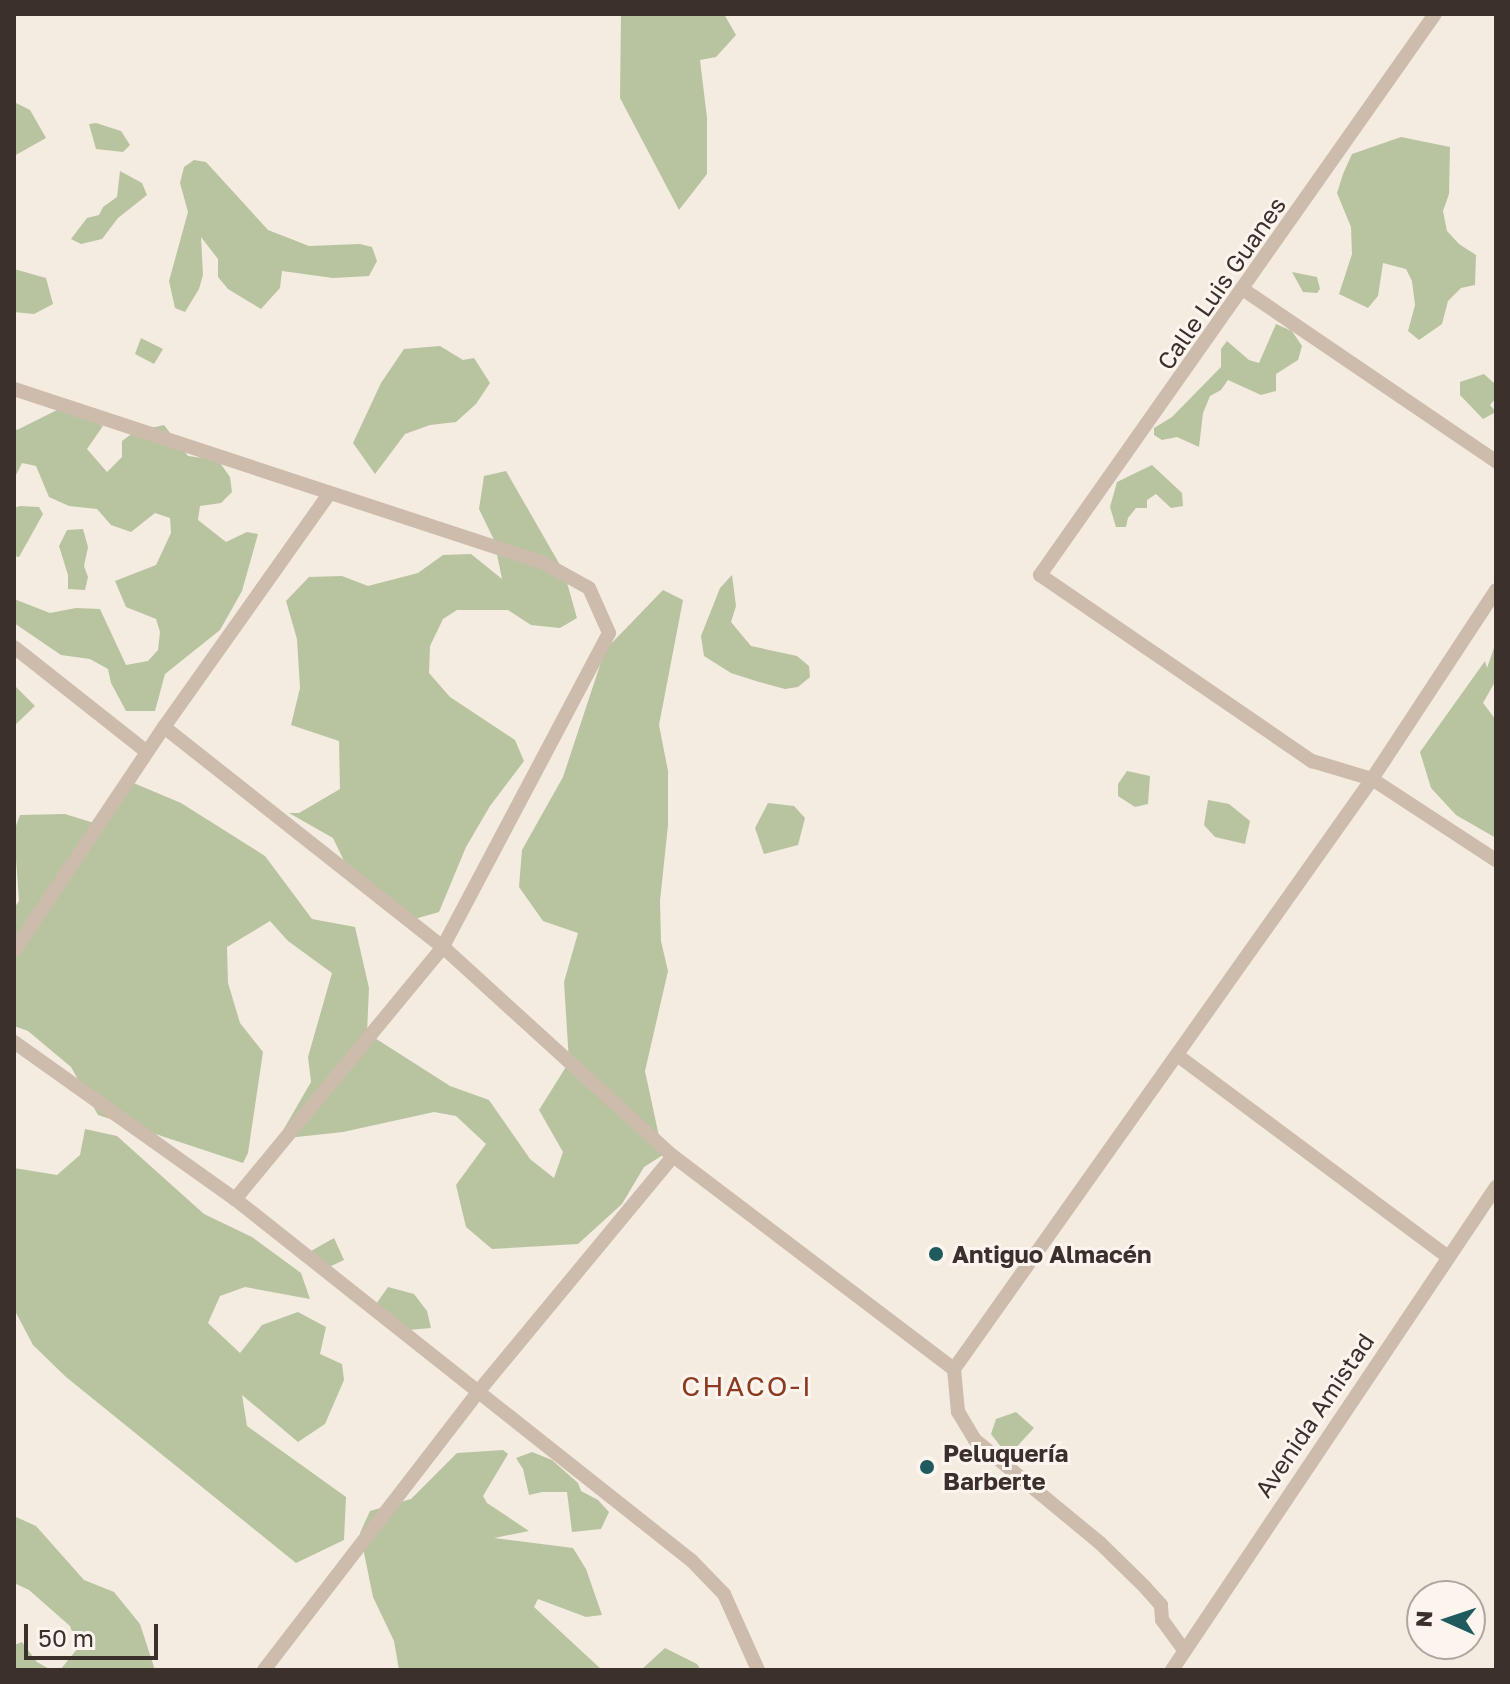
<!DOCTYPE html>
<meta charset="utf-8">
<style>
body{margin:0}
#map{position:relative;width:1510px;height:1684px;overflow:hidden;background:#f4ebe1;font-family:"Golos Text",sans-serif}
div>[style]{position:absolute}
.green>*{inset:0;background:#b8c4a0}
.street>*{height:14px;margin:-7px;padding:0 7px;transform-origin:7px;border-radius:7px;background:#cdbbac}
.dots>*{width:22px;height:22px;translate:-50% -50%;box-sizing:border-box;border:4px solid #fbf5ee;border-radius:50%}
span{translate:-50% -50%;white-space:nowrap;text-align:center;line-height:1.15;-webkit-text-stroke:6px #fbf5ee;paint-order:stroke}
.street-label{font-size:24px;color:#3b302b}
.poi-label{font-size:24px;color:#3b302b;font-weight:700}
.left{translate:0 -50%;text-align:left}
.quarter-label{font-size:28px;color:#8c3b22;letter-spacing:2px}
.frame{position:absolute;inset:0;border:16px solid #3b302b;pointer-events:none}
.north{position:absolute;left:1406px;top:1580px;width:80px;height:80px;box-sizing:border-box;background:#fbf5ee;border:2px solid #aea6a0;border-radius:50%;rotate:273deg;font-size:22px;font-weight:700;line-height:32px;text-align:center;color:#3b302b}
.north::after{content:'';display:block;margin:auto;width:28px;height:36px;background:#1f5a5e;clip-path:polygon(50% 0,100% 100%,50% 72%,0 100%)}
.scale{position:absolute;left:24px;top:1624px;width:134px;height:36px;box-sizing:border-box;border:4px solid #3b302b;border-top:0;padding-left:10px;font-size:24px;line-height:28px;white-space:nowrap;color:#3b302b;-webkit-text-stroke:6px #fbf5ee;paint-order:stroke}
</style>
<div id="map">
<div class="green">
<div style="clip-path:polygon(621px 14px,724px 14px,736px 35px,716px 57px,700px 60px,707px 118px,707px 174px,679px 210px,620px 98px)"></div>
<div style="clip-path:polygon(14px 102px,30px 110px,46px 138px,14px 156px)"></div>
<div style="clip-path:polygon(96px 123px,121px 131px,130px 145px,123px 152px,96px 149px,89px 124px)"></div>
<div style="clip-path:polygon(1401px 137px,1450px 147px,1449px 194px,1443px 211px,1447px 231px,1459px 244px,1476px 255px,1475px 285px,1461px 288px,1448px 301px,1442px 324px,1419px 340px,1408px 331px,1415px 305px,1412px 281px,1406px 269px,1383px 263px,1378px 296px,1368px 308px,1339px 294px,1352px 254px,1351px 227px,1337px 193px,1343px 174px,1352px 154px)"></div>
<div style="clip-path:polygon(194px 160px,206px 162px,268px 230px,309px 246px,360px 244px,372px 247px,377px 261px,369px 276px,333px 278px,282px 271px,280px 288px,261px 309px,228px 289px,218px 277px,218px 259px,201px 237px,203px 275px,199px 289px,185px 312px,175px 308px,169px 281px,188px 212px,180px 183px,184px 167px)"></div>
<div style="clip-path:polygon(120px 171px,142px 183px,147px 195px,118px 218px,102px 239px,81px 244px,71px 239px,87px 218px,99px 215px,103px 207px,117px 197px)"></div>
<div style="clip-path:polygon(14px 269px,46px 278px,53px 304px,34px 314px,14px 312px)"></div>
<div style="clip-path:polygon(1292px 272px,1317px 277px,1320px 289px,1317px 293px,1303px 292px)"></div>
<div style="clip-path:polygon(1276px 324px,1292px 331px,1302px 346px,1298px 360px,1276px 374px,1276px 391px,1261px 395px,1228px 380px,1221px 390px,1210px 396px,1203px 413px,1199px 447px,1177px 437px,1162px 440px,1154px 435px,1154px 428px,1172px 417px,1221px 367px,1221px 349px,1227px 341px,1249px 360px,1259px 363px)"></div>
<div style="clip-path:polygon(141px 338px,163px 349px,154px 364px,135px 354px)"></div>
<div style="clip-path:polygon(440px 346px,463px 360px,474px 358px,490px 383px,476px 404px,456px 422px,430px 425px,405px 434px,375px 474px,353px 443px,381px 383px,404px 349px)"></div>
<div style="clip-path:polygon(1484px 374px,1495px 384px,1496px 398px,1490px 405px,1496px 412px,1483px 419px,1460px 395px,1460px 382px)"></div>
<div style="clip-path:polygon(59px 409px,74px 411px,103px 426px,87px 449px,107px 472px,122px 457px,122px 441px,134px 432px,164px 425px,188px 456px,218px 460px,230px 477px,232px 492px,221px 503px,200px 506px,198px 520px,226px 542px,247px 532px,258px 534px,242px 591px,220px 630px,165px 674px,155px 711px,126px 711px,111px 683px,108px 669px,90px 659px,61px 655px,14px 623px,14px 599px,50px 613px,76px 608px,100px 609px,126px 665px,148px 661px,158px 650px,160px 632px,156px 619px,126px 607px,115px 581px,156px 565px,171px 533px,170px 518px,155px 513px,131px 532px,111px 525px,97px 509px,69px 506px,49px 497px,36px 466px,22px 463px,14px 479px,14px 427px,17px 430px)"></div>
<div style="clip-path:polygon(1152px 465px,1182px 493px,1183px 506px,1171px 508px,1156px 494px,1147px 500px,1147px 508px,1136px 508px,1128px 518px,1126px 527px,1116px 527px,1110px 507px,1117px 482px)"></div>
<div style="clip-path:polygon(506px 471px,564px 572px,577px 618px,560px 628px,531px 625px,508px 610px,457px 610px,443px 619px,430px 646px,429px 673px,450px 697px,515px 740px,524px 761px,490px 806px,466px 847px,439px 912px,411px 920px,346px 865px,333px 838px,289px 813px,299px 813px,340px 789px,339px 741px,291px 725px,300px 688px,297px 639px,286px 601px,309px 577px,342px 576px,368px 586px,418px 573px,443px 555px,471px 554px,502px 579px,494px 540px,479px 509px,484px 476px)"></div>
<div style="clip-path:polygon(20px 506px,39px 507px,43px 514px,19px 557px,14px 556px,14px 508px)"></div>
<div style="clip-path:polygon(83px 529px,88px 547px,84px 566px,88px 577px,85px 590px,68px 589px,68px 575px,59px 546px,67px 530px)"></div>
<div style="clip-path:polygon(732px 575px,736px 606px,731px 622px,751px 646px,797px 656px,809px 666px,810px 677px,798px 687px,785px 689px,759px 682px,731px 673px,704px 656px,701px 636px,720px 588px)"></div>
<div style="clip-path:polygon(663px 590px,683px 600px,659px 725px,668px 771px,668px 825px,660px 901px,661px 941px,668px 971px,645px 1071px,663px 1155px,644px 1167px,622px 1204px,578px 1244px,492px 1249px,466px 1227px,456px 1185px,486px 1144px,456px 1116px,434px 1112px,343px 1132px,278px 1139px,311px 1082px,308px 1057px,332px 973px,288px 941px,270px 921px,227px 947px,228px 983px,240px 1023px,263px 1052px,248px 1153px,243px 1163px,98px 1115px,71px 1067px,28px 1031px,14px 1026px,14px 908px,19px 901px,14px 831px,20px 815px,65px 814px,94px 823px,124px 779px,181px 803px,265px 856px,312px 919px,355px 927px,369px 988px,367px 1033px,450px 1086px,489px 1100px,530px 1159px,554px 1178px,563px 1152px,539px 1110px,569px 1062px,564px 982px,578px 933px,543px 921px,519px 887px,522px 850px,563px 777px,605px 650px)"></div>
<div style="clip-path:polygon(1496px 642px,1496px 680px,1483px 703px,1496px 720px,1496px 838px,1456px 815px,1431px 788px,1420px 752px,1485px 661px,1487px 668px)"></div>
<div style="clip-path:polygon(14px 685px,35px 706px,14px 726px)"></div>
<div style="clip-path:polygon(1127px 771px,1150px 776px,1148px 804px,1135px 807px,1118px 796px,1118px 784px)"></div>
<div style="clip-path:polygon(1208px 800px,1229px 804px,1250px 821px,1245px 844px,1215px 837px,1204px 825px)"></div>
<div style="clip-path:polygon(768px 803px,794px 806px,805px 818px,798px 845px,764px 854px,755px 828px)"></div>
<div style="clip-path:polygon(85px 1129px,117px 1136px,204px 1214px,252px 1237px,301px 1273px,310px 1299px,245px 1287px,220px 1296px,208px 1323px,240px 1353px,262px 1325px,298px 1312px,326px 1327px,320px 1354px,342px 1364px,344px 1380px,325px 1424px,298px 1442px,242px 1395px,247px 1426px,346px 1497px,344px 1540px,296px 1563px,66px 1377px,33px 1345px,14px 1309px,14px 1168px,57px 1175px,80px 1155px)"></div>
<div style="clip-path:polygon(334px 1238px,344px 1260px,329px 1267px,311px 1251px)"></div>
<div style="clip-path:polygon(388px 1287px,414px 1294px,427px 1311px,431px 1328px,409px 1330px,376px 1304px)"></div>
<div style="clip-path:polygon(1016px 1412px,1034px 1428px,1008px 1456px,991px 1434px,996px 1419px)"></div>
<div style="clip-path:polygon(503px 1450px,508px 1454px,483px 1496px,487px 1503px,529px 1531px,494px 1538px,573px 1548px,586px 1569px,602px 1615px,586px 1617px,538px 1599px,534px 1607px,602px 1670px,399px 1670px,394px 1641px,373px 1597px,360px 1533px,370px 1511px,411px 1499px,457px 1453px)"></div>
<div style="clip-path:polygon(532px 1452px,552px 1460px,578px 1483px,581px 1491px,598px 1500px,609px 1512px,601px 1529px,572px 1532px,567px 1492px,542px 1492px,529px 1495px,523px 1469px,516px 1458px)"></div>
<div style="clip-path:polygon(14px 1516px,36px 1526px,84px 1580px,114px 1592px,140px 1624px,155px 1670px,60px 1670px,78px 1648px,70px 1626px,29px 1590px,14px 1583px)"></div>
<div style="clip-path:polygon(22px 1642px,37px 1662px,51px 1670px,14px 1670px,14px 1645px)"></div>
<div style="clip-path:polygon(665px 1648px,697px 1664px,701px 1670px,641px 1670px)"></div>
</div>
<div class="street">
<div style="left:1435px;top:14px;width:686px;rotate:125.15deg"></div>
<div style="left:1040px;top:575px;width:330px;rotate:34.4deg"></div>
<div style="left:1312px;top:761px;width:63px;rotate:16.7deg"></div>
<div style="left:1372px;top:779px;width:148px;rotate:33.2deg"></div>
<div style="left:1244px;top:290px;width:305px;rotate:34.2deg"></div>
<div style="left:14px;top:389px;width:558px;rotate:18.18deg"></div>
<div style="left:544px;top:563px;width:51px;rotate:29.1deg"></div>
<div style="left:589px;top:588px;width:49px;rotate:66deg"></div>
<div style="left:609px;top:633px;width:355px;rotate:117.9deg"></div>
<div style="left:443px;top:947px;width:327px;rotate:129.5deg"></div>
<div style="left:14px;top:647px;width:169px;rotate:38.3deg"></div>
<div style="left:164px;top:727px;width:355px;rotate:38.3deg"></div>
<div style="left:443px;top:947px;width:311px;rotate:42.3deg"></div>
<div style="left:673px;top:1156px;width:353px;rotate:37.2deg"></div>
<div style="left:14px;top:951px;width:270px;rotate:-56.2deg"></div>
<div style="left:164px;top:727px;width:286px;rotate:-54.7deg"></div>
<div style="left:14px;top:1042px;width:271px;rotate:35.4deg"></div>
<div style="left:235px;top:1199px;width:583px;rotate:38.38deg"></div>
<div style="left:692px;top:1561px;width:46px;rotate:45.9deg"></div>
<div style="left:724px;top:1594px;width:83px;rotate:65.9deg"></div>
<div style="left:1177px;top:1055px;width:337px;rotate:36.7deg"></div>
<div style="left:1184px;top:1650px;width:37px;rotate:-126deg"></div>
<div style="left:1162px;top:1620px;width:15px;rotate:-94deg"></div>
<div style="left:1161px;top:1605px;width:24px;rotate:-132deg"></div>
<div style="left:1145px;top:1587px;width:63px;rotate:-135.6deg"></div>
<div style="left:1100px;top:1543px;width:162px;rotate:-140.5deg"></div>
<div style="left:975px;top:1440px;width:33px;rotate:-121deg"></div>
<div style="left:958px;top:1412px;width:43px;rotate:-95.3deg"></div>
<div style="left:954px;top:1369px;width:723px;rotate:-54.68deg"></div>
<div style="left:1372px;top:779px;width:226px;rotate:-56.7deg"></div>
<div style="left:264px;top:1670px;width:351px;rotate:-52.4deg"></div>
<div style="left:478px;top:1392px;width:306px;rotate:-50.4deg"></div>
<div style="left:1172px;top:1670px;width:582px;rotate:-56.15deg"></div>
</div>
<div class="dots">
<div style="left:936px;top:1254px;background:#1f5a5e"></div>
<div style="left:927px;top:1467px;background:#1f5a5e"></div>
</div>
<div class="street-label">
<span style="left:1221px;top:283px;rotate:-55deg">Calle Luis Guanes</span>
<span style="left:1314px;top:1415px;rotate:-56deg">Avenida Amistad</span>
</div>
<div class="poi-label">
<span class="left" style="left:952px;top:1254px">Antiguo Almacén</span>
<span class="left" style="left:943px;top:1467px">Peluquería<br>Barberte</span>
</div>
<div class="quarter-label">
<span style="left:747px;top:1386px">CHACO-I</span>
</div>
<div class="frame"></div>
<div class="north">N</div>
<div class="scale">50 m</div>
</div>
